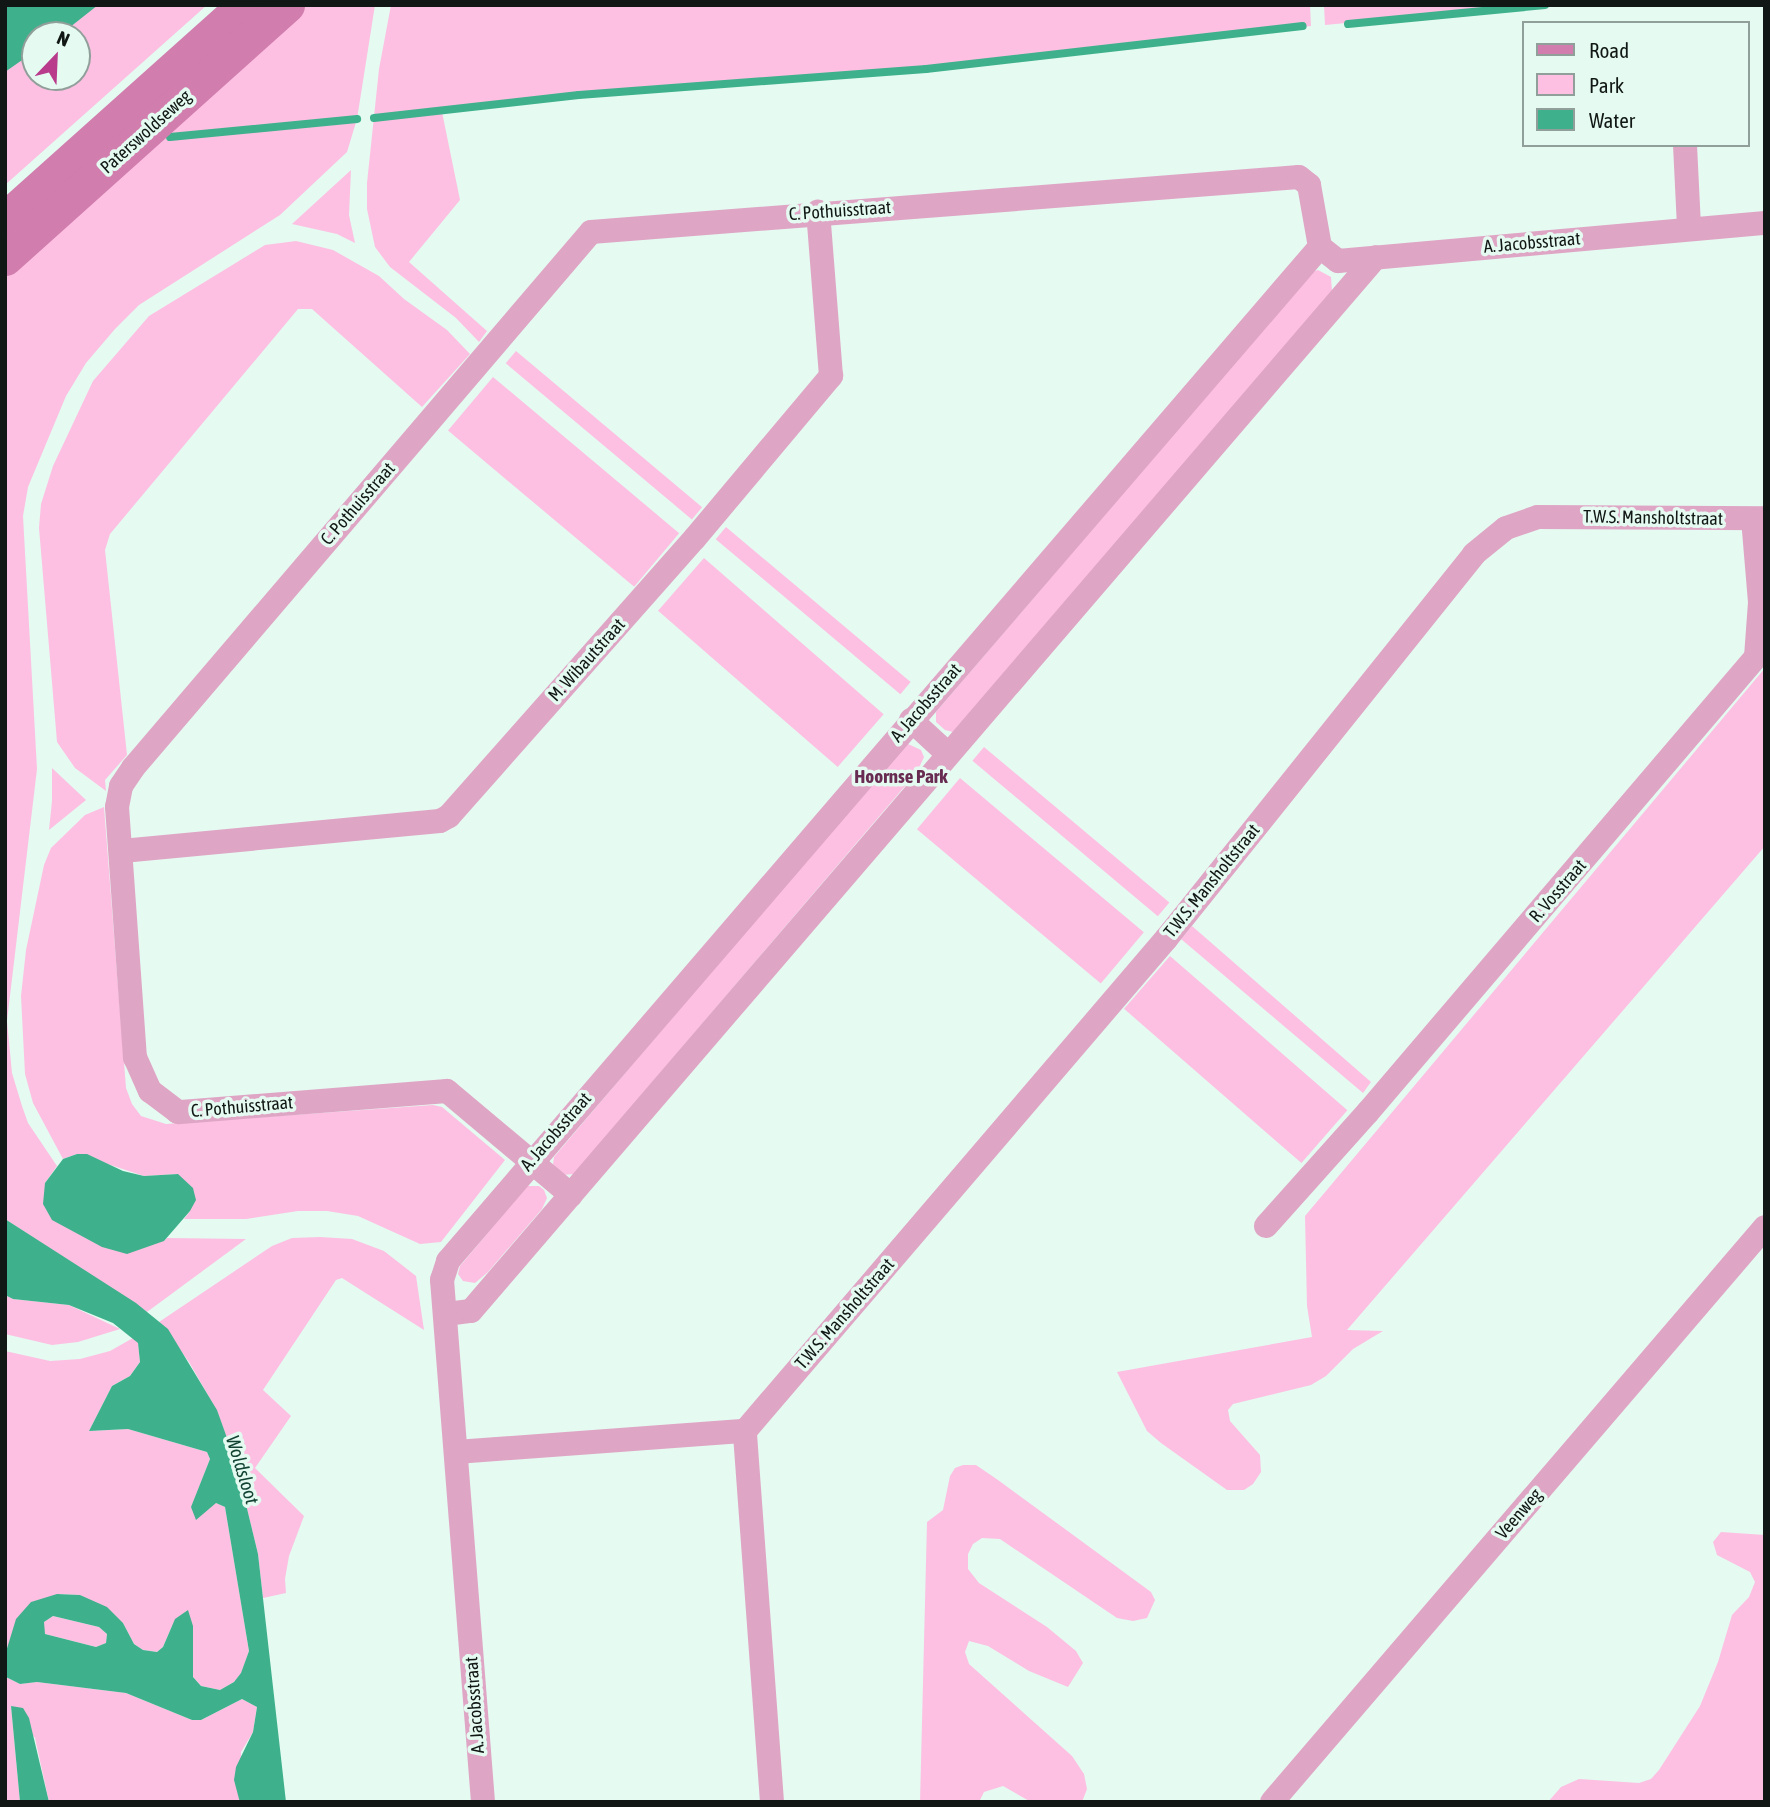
<!DOCTYPE html>
<style>
body{margin:0}
#map{position:relative;width:1770px;height:1807px;overflow:hidden;background:#e5faf1;font-family:"Asap Condensed",sans-serif}
div>[style]{position:absolute}
.green>*{inset:0;background:#fdc0e2;transform-origin:0 0}
.water>*{inset:0;background:#3eb18c}
.stream>*{height:8px;margin:-4px;padding:0 4px;transform-origin:4px;border-radius:4px;background:#3eb18c}
.street>*{height:24px;margin:-12px;padding:0 12px;transform-origin:12px;border-radius:12px;background:#dfa5c5}
.secondary>*{height:35px;margin:-17.5px;padding:0 17.5px;transform-origin:17.5px;border-radius:17.5px;background:#d17dae}
span{translate:-50% -50%;white-space:nowrap;text-align:center;line-height:1.15;-webkit-text-stroke:7px #e5faf1;paint-order:stroke}
.street-label{font-size:18px;color:#101714}
.neighbourhood-label{font-size:19px;color:#682b51;font-weight:700}
.water-label{font-size:19px;color:#124333;font-style:italic}
.frame{position:absolute;inset:0;border:7px solid #101714;pointer-events:none}
.legend{position:absolute;left:1522px;top:21px;width:228px;height:126px;box-sizing:border-box;background:#e5faf1;border:2px solid #909f99;margin:0;padding:9px 12px;list-style:none;font-size:21px;color:#101714}
.legend li{display:flex;align-items:center;gap:14px;height:35px}
.legend b{width:35px;border:2px solid #909f99}
.north{position:absolute;left:21px;top:21px;width:70px;height:70px;box-sizing:border-box;background:#e5faf1;border:2px solid #909f99;border-radius:50%;rotate:23deg;font-size:19px;font-weight:700;line-height:28px;text-align:center;color:#101714}
.north::after{content:'';display:block;margin:auto;width:24px;height:32px;background:#b83b8c;clip-path:polygon(50% 0,100% 100%,50% 72%,0 100%)}
</style>
<div id="map">
<div class="green">
<div style="clip-path:polygon(evenodd,5px 5px,207px 5px,5px 185px,5px 5px,35px 35px,77px 35px,77px 77px,35px 77px,35px 35px)"></div>
<div style="clip-path:polygon(295px 5px,375px 5px,357px 119px,347px 152px,280px 215px,139px 305px,115px 329px,86px 363px,66px 396px,28px 487px,23px 516px,37px 769px,7px 1021px,12px 1073px,22px 1106px,28px 1123px,57px 1166px,45px 1183px,164px 1241px,167px 1238px,246px 1239px,147px 1312px,5px 1219px,5px 274px)"></div>
<div style="clip-path:polygon(391px 5px,1310px 5px,1311px 26px,926px 69px,579px 95px,442px 112px,460px 200px,409px 262px,487px 331px,479px 342px,456px 318px,390px 267px,375px 247px,367px 209px,367px 183px,379px 69px)"></div>
<div style="clip-path:polygon(1324px 5px,1535px 5px,1325px 25px)"></div>
<div style="clip-path:polygon(351px 170px,349px 215px,355px 243px,337px 234px,292px 224px)"></div>
<div style="clip-path:polygon(296px 241px,333px 250px,379px 276px,404px 299px,447px 330px,470px 354px,422px 407px,312px 309px,298px 309px,110px 534px,105px 550px,127px 755px,105px 780px,106px 791px,75px 768px,57px 742px,39px 528px,41px 504px,53px 466px,93px 381px,149px 316px,265px 245px)"></div>
<div style="clip-path:polygon(1318px 270px,1331px 277px,1332px 292px,953px 732px,945px 730px,936px 722px,936px 712px,1312px 272px)"></div>
<div style="left:516px;top:351px;width:243px;height:16px;rotate:40deg"></div>
<div style="left:493px;top:377px;width:243px;height:70px;rotate:40deg"></div>
<div style="left:726px;top:527px;width:241px;height:16px;rotate:40deg"></div>
<div style="left:704px;top:558px;width:238px;height:70px;rotate:41deg"></div>
<div style="clip-path:polygon(1765px 668px,1765px 846px,1347px 1330px,1383px 1331px,1353px 1349px,1326px 1376px,1311px 1385px,1233px 1404px,1228px 1410px,1230px 1421px,1260px 1455px,1261px 1472px,1253px 1484px,1244px 1490px,1227px 1490px,1161px 1443px,1147px 1431px,1117px 1372px,1312px 1337px,1307px 1306px,1305px 1216px)"></div>
<div style="clip-path:polygon(908px 744px,921px 750px,924px 757px,917px 772px,574px 1174px,562px 1175px,553px 1164px,554px 1157px,902px 746px)"></div>
<div style="left:984px;top:747px;width:242px;height:18px;rotate:40deg"></div>
<div style="clip-path:polygon(52px 768px,86px 800px,49px 830px,52px 801px)"></div>
<div style="left:960px;top:778px;width:240px;height:67px;rotate:40deg"></div>
<div style="clip-path:polygon(104px 807px,126px 1088px,132px 1104px,141px 1116px,166px 1124px,433px 1105px,442px 1107px,505px 1160px,441px 1242px,420px 1244px,358px 1216px,327px 1211px,298px 1211px,246px 1219px,184px 1219px,190px 1211px,178px 1174px,144px 1176px,77px 1154px,63px 1159px,33px 1103px,25px 1074px,21px 996px,26px 950px,44px 865px,51px 848px,85px 815px)"></div>
<div style="clip-path:polygon(1192px 926px,1371px 1082px,1363px 1093px,1181px 939px)"></div>
<div style="left:1170px;top:956px;width:235px;height:70px;rotate:41deg"></div>
<div style="clip-path:polygon(527px 1186px,539px 1186px,544px 1190px,547px 1198px,542px 1209px,488px 1272px,475px 1283px,463px 1281px,458px 1274px,460px 1266px)"></div>
<div style="clip-path:polygon(320px 1237px,352px 1239px,384px 1251px,416px 1276px,424px 1330px,342px 1278px,336px 1280px,263px 1390px,291px 1416px,255px 1468px,304px 1516px,289px 1556px,285px 1579px,286px 1593px,263px 1598px,258px 1554px,236px 1464px,217px 1411px,189px 1362px,159px 1322px,272px 1246px,292px 1238px)"></div>
<div style="clip-path:polygon(5px 1295px,13px 1299px,69px 1305px,120px 1329px,78px 1342px,52px 1345px,5px 1334px)"></div>
<div style="clip-path:polygon(133px 1338px,138px 1342px,140px 1362px,130px 1376px,112px 1386px,89px 1431px,128px 1429px,207px 1452px,210px 1459px,191px 1508px,216px 1503px,225px 1507px,249px 1651px,241px 1674px,234px 1682px,220px 1690px,201px 1686px,193px 1677px,193px 1626px,172px 1626px,163px 1647px,157px 1652px,143px 1650px,134px 1644px,123px 1623px,80px 1595px,57px 1594px,5px 1655px,5px 1351px,50px 1361px,80px 1359px,110px 1351px)"></div>
<div style="clip-path:polygon(963px 1465px,976px 1465px,998px 1480px,1151px 1592px,1155px 1600px,1147px 1618px,1133px 1621px,1117px 1618px,1000px 1539px,982px 1538px,973px 1544px,968px 1554px,968px 1569px,979px 1583px,1047px 1627px,1076px 1651px,1083px 1663px,1068px 1687px,1029px 1671px,988px 1646px,969px 1641px,965px 1652px,969px 1664px,1072px 1756px,1084px 1774px,1087px 1789px,1082px 1802px,1031px 1802px,1003px 1786px,984px 1792px,979px 1802px,920px 1802px,927px 1522px,943px 1510px,950px 1476px,955px 1468px)"></div>
<div style="clip-path:polygon(1721px 1532px,1765px 1535px,1765px 1802px,1548px 1802px,1561px 1787px,1579px 1779px,1639px 1783px,1651px 1779px,1659px 1770px,1700px 1706px,1718px 1662px,1732px 1615px,1749px 1597px,1755px 1582px,1750px 1572px,1717px 1555px,1713px 1542px)"></div>
<div style="clip-path:polygon(53px 1616px,99px 1627px,107px 1634px,106px 1643px,96px 1647px,45px 1634px,42px 1628px,44px 1622px)"></div>
<div style="clip-path:polygon(5px 1672px,6px 1677px,20px 1684px,37px 1682px,126px 1693px,192px 1720px,201px 1720px,242px 1699px,257px 1707px,253px 1732px,241px 1752px,243px 1802px,49px 1802px,35px 1738px,11px 1706px,20px 1802px,5px 1802px)"></div>
</div>
<div class="water">
<div style="clip-path:polygon(5px 5px,98px 5px,60px 35px,35px 35px,35px 51px,5px 72px)"></div>
<div style="clip-path:polygon(77px 1154px,87px 1154px,123px 1171px,144px 1176px,178px 1174px,193px 1188px,196px 1200px,190px 1211px,164px 1241px,127px 1254px,102px 1247px,52px 1220px,43px 1204px,45px 1183px,63px 1159px)"></div>
<div style="clip-path:polygon(evenodd,5px 1219px,136px 1303px,168px 1329px,217px 1410px,236px 1463px,258px 1554px,286px 1802px,240px 1802px,239px 1799px,234px 1780px,236px 1767px,253px 1732px,257px 1707px,242px 1699px,201px 1720px,192px 1720px,126px 1693px,37px 1682px,20px 1684px,6px 1677px,5px 1655px,16px 1619px,31px 1602px,57px 1594px,80px 1595px,107px 1607px,123px 1623px,134px 1644px,143px 1650px,157px 1652px,163px 1647px,175px 1619px,188px 1610px,193px 1626px,193px 1677px,201px 1686px,220px 1690px,234px 1682px,241px 1673px,249px 1651px,225px 1507px,216px 1503px,196px 1520px,191px 1507px,210px 1459px,207px 1452px,128px 1429px,89px 1431px,112px 1386px,130px 1376px,140px 1362px,138px 1343px,113px 1323px,69px 1305px,13px 1299px,5px 1295px,5px 1219px,53px 1616px,99px 1627px,107px 1634px,106px 1643px,96px 1647px,45px 1634px,44px 1622px,53px 1616px)"></div>
<div style="clip-path:polygon(11px 1706px,23px 1708px,29px 1718px,49px 1802px,20px 1802px)"></div>
</div>
<div class="stream">
<div style="left:1348px;top:24px;width:198px;rotate:-5.5deg"></div>
<div style="left:374px;top:118px;width:206px;rotate:-6.4deg"></div>
<div style="left:579px;top:95px;width:348px;rotate:-4.3deg"></div>
<div style="left:926px;top:69px;width:379px;rotate:-6.5deg"></div>
<div style="left:170px;top:137px;width:188px;rotate:-5.5deg"></div>
</div>
<div class="street">
<div style="left:1685px;top:145px;width:83px;rotate:87.2deg"></div>
<div style="left:1320px;top:247px;width:23px;rotate:38deg"></div>
<div style="left:1338px;top:261px;width:429px;rotate:-5.1deg"></div>
<div style="left:911px;top:720px;width:50px;rotate:42.6deg"></div>
<div style="left:122px;top:851px;width:319px;rotate:-5.4deg"></div>
<div style="left:440px;top:821px;width:10px;rotate:-29deg"></div>
<div style="left:449px;top:816px;width:371px;rotate:-48.5deg"></div>
<div style="left:695px;top:538px;width:212px;rotate:-50deg"></div>
<div style="left:831px;top:376px;width:165px;rotate:-94.5deg"></div>
<div style="left:571px;top:1195px;width:162px;rotate:-140deg"></div>
<div style="left:447px;top:1091px;width:270px;rotate:175.5deg"></div>
<div style="left:178px;top:1112px;width:35px;rotate:-143deg"></div>
<div style="left:150px;top:1091px;width:36px;rotate:-114deg"></div>
<div style="left:135px;top:1058px;width:252px;rotate:-94.1deg"></div>
<div style="left:117px;top:807px;width:21px;rotate:-79deg"></div>
<div style="left:121px;top:786px;width:22px;rotate:-56deg"></div>
<div style="left:133px;top:768px;width:705px;rotate:-49.49deg"></div>
<div style="left:591px;top:232px;width:710px;rotate:-4.44deg"></div>
<div style="left:1299px;top:177px;width:13px;rotate:39deg"></div>
<div style="left:1309px;top:185px;width:63px;rotate:79.9deg"></div>
<div style="left:1266px;top:1226px;width:153px;rotate:-48.2deg"></div>
<div style="left:1368px;top:1112px;width:598px;rotate:-49.54deg"></div>
<div style="left:1756px;top:657px;width:55px;rotate:-85.8deg"></div>
<div style="left:1760px;top:602px;width:83px;rotate:-94.8deg"></div>
<div style="left:446px;top:1314px;width:25px;rotate:-7deg"></div>
<div style="left:471px;top:1311px;width:1389px;rotate:-49.35deg"></div>
<div style="left:456px;top:1452px;width:290px;rotate:-4.2deg"></div>
<div style="left:483px;top:1802px;width:524px;rotate:-94.49deg"></div>
<div style="left:442px;top:1280px;width:20px;rotate:-72deg"></div>
<div style="left:448px;top:1261px;width:1337px;rotate:-49.31deg"></div>
<div style="left:772px;top:1802px;width:372px;rotate:-94.2deg"></div>
<div style="left:745px;top:1431px;width:648px;rotate:-49.45deg"></div>
<div style="left:1166px;top:939px;width:493px;rotate:-51.3deg"></div>
<div style="left:1474px;top:554px;width:41px;rotate:-39.1deg"></div>
<div style="left:1506px;top:528px;width:34px;rotate:-19deg"></div>
<div style="left:1538px;top:517px;width:227px;rotate:0.3deg"></div>
<div style="left:1272px;top:1802px;width:757px;rotate:-49.39deg"></div>
</div>
<div class="secondary">
<div style="left:5px;top:219px;width:321px;rotate:-41.8deg"></div>
<div style="left:5px;top:258px;width:379px;rotate:-41.9deg"></div>
</div>
<div class="street-label">
<span style="left:146px;top:132px;rotate:-42deg">Paterswoldseweg</span>
<span style="left:840px;top:211px;rotate:-4deg">C. Pothuisstraat</span>
<span style="left:1532px;top:243px;rotate:-5deg">A. Jacobsstraat</span>
<span style="left:358px;top:504px;rotate:-49deg">C. Pothuisstraat</span>
<span style="left:1653px;top:518px;rotate:1deg">T.W.S. Mansholtstraat</span>
<span style="left:587px;top:660px;rotate:-48deg">M. Wibautstraat</span>
<span style="left:926px;top:703px;rotate:-49deg">A. Jacobsstraat</span>
<span style="left:1212px;top:881px;rotate:-51deg">T.W.S. Mansholtstraat</span>
<span style="left:1558px;top:891px;rotate:-49deg">R. Vosstraat</span>
<span style="left:242px;top:1107px;rotate:-5deg">C. Pothuisstraat</span>
<span style="left:556px;top:1132px;rotate:-49deg">A. Jacobsstraat</span>
<span style="left:845px;top:1314px;rotate:-49deg">T.W.S. Mansholtstraat</span>
<span style="left:1519px;top:1514px;rotate:-49deg">Veenweg</span>
<span style="left:475px;top:1705px;rotate:-94deg">A. Jacobsstraat</span>
</div>
<div class="neighbourhood-label">
<span style="left:901px;top:777px">Hoornse Park</span>
</div>
<div class="water-label">
<span style="left:242px;top:1470px;rotate:73deg">Woldsloot</span>
</div>
<div class="frame"></div>
<ul class="legend">
<li><b style="height:9px;background:#d17dae"></b>Road</li>
<li><b style="height:19px;background:#fdc0e2"></b>Park</li>
<li><b style="height:19px;background:#3eb18c"></b>Water</li>
</ul>
<div class="north">N</div>
</div>
